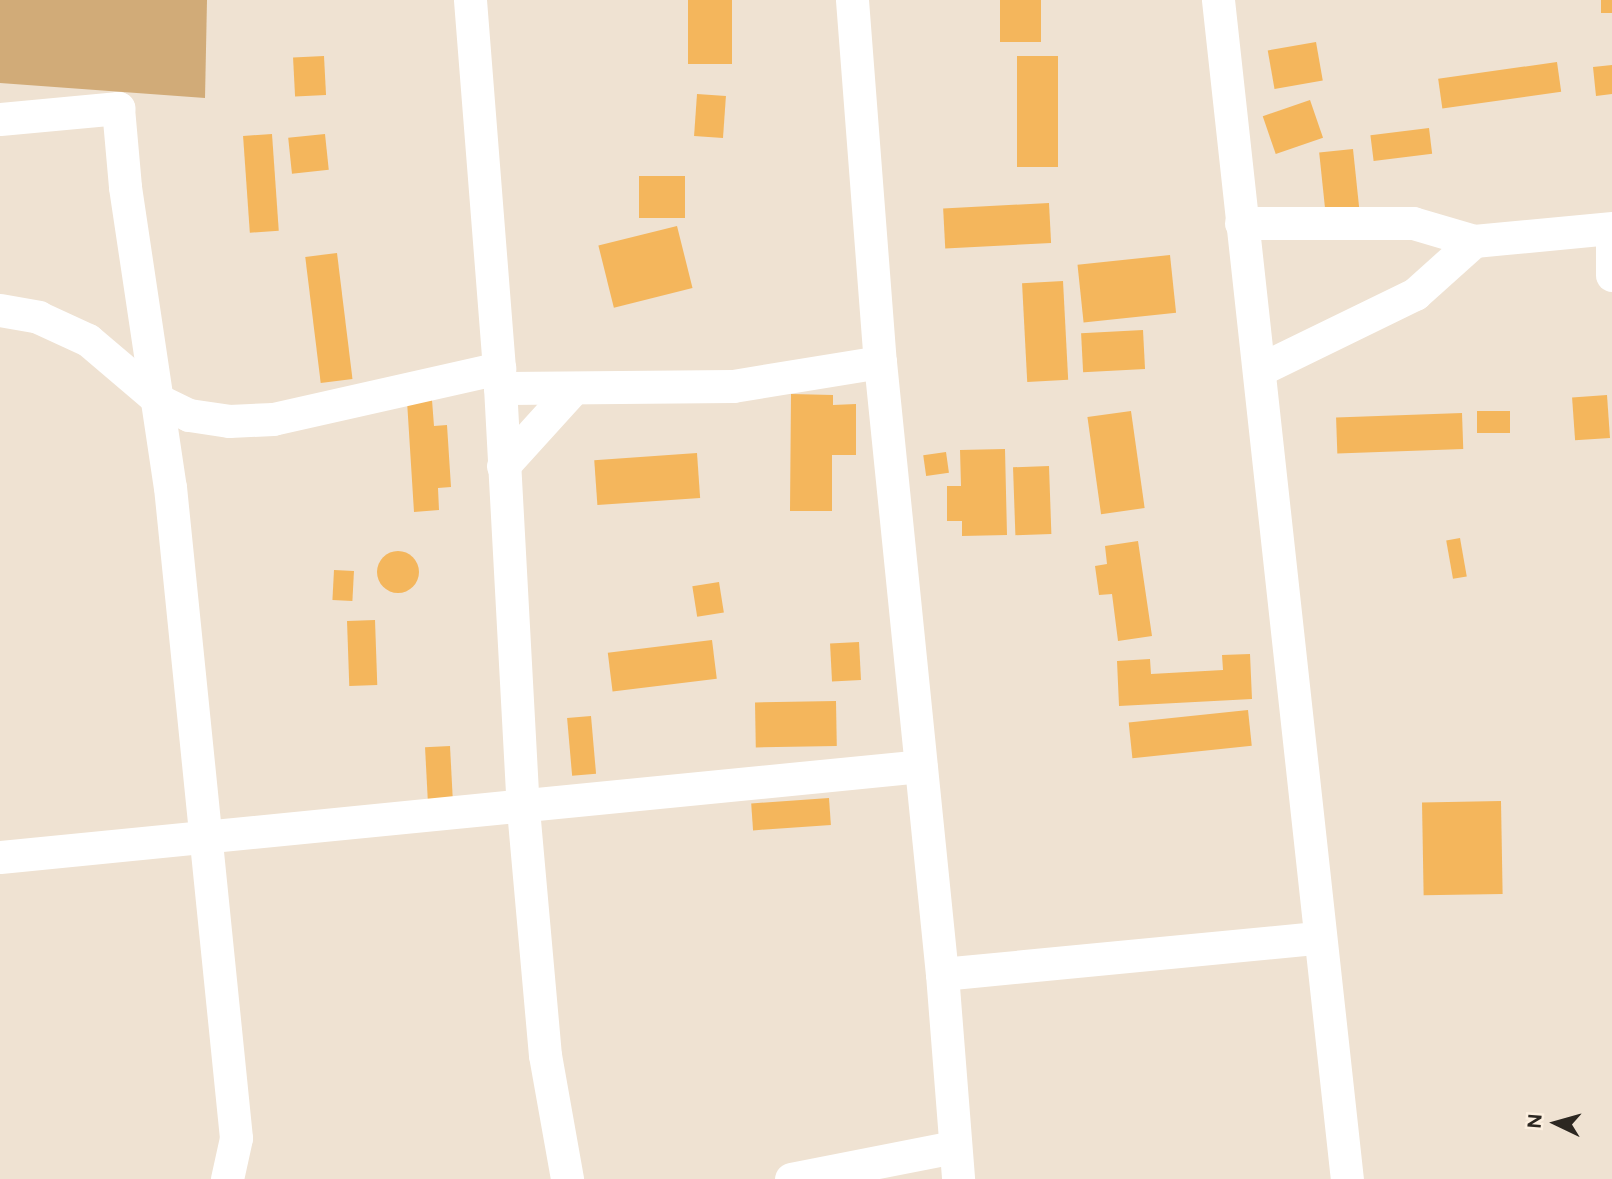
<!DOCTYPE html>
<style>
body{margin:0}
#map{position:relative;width:1612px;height:1179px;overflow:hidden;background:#efe2d2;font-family:Figtree,sans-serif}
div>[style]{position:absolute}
.green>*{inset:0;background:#d1ab78}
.building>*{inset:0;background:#f4b65c;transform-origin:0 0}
.round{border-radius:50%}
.minor>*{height:33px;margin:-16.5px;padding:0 16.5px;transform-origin:16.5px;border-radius:16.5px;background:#fff}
span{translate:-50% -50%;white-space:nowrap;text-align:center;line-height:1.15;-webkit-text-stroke:5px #fcefdf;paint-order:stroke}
.north{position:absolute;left:1521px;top:1088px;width:70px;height:70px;-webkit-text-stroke:5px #fcefdf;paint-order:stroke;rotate:275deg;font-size:19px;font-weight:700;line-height:28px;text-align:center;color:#2c2721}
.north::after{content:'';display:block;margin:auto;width:24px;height:32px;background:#2c2721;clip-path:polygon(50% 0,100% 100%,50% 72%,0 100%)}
</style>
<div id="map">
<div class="green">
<div style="clip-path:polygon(0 0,207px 0,205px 98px,0 83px)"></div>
</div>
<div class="building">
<div style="left:688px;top:0;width:44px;height:64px"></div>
<div style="left:1000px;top:0;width:41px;height:42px"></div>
<div style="left:1601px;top:0;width:11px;height:13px"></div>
<div style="left:1316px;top:42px;width:39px;height:49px;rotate:80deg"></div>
<div style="left:324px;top:56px;width:39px;height:31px;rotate:87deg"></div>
<div style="left:1017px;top:56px;width:41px;height:111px"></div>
<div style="left:1557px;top:62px;width:30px;height:120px;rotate:82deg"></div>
<div style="clip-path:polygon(1612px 65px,1612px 94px,1596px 96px,1593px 67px)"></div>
<div style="left:697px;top:94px;width:29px;height:42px;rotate:4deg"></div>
<div style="left:1310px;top:100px;width:40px;height:50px;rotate:71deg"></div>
<div style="left:1429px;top:128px;width:26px;height:59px;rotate:83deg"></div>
<div style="left:272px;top:134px;width:97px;height:29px;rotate:86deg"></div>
<div style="left:325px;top:134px;width:36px;height:37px;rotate:84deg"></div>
<div style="left:1353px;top:149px;width:67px;height:34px;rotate:84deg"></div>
<div style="left:639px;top:176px;width:46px;height:42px"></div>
<div style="left:1049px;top:203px;width:40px;height:106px;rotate:87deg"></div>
<div style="left:677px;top:226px;width:64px;height:81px;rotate:76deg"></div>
<div style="left:337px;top:253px;width:127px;height:32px;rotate:83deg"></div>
<div style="left:1170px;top:255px;width:58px;height:93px;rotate:84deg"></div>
<div style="left:1063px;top:281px;width:99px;height:41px;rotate:87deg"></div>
<div style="left:1143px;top:330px;width:39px;height:62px;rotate:87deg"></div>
<div style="clip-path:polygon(791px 394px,833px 395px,833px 405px,856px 404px,856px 455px,832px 455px,832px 511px,790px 511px)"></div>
<div style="left:1607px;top:395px;width:43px;height:35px;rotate:86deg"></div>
<div style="clip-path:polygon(432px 400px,434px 426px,447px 425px,451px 487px,438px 488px,439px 510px,414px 512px,407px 401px)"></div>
<div style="left:1131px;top:411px;width:98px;height:44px;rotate:82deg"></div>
<div style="left:1477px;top:411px;width:33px;height:22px"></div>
<div style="left:1462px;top:413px;width:36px;height:126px;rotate:88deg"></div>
<div style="clip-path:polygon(1005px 449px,1007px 535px,962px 536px,962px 521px,947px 521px,947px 486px,961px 486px,960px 450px)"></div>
<div style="left:946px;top:452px;width:21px;height:23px;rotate:82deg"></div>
<div style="left:697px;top:453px;width:45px;height:103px;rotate:86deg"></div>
<div style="left:1049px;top:466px;width:68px;height:36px;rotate:88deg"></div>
<div style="left:1460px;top:538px;width:39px;height:14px;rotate:80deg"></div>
<div style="clip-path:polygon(1138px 541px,1152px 636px,1118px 641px,1112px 594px,1099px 595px,1095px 566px,1107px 564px,1105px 546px)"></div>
<div class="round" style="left:377px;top:551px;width:42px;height:42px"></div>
<div style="left:334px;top:570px;width:20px;height:30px;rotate:3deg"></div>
<div style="left:719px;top:582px;width:31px;height:27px;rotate:81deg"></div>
<div style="left:375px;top:620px;width:65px;height:28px;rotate:88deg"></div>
<div style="left:712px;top:640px;width:39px;height:105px;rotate:83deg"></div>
<div style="left:859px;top:642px;width:38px;height:29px;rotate:87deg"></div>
<div style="clip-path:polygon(1250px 654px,1252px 699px,1119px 706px,1117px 661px,1150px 659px,1151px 674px,1223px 670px,1222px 655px)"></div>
<div style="left:836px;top:701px;width:45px;height:81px;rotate:89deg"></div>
<div style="left:1248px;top:710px;width:36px;height:120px;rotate:84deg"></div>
<div style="left:591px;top:716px;width:58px;height:24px;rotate:85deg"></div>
<div style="left:450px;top:746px;width:52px;height:25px;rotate:87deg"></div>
<div style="left:829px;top:798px;width:27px;height:78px;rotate:86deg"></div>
<div style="left:1501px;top:801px;width:93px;height:79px;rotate:89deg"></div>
</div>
<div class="minor">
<div style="left:470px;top:0;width:369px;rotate:85.5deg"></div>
<div style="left:499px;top:368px;width:442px;rotate:86.9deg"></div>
<div style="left:523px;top:809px;width:247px;rotate:84.9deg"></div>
<div style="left:545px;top:1055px;width:126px;rotate:79.9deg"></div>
<div style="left:852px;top:0;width:363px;rotate:85.6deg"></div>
<div style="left:880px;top:362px;width:615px;rotate:84.22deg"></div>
<div style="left:942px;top:974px;width:206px;rotate:85.5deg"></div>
<div style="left:1218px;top:0;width:1186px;rotate:83.76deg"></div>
<div style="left:0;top:119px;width:119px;rotate:-5.3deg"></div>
<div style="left:118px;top:108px;width:79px;rotate:84.9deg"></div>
<div style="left:125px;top:187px;width:303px;rotate:81.5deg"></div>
<div style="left:170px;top:487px;width:654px;rotate:84.21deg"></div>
<div style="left:236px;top:1138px;width:42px;rotate:102.4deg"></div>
<div style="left:1241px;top:223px;width:172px"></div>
<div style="left:1413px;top:223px;width:64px;rotate:16.4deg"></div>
<div style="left:1474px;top:241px;width:139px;rotate:-5.4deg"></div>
<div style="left:1612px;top:234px;width:41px;rotate:90deg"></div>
<div style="left:0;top:310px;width:39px;rotate:10deg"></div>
<div style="left:38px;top:317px;width:55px;rotate:24.7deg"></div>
<div style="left:88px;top:340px;width:94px;rotate:40.3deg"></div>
<div style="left:160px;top:401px;width:32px;rotate:26deg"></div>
<div style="left:189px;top:415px;width:40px;rotate:8.5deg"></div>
<div style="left:229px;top:421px;width:44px;rotate:-2.6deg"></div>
<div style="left:273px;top:419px;width:232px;rotate:-12.7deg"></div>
<div style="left:1259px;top:370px;width:174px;rotate:-26deg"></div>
<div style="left:1415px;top:294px;width:79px;rotate:-41.9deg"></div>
<div style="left:500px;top:388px;width:233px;rotate:-0.5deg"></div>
<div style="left:733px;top:386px;width:149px;rotate:-9.3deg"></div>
<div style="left:503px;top:466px;width:103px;rotate:-47.8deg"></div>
<div style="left:0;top:857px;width:925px;rotate:-5.64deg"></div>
<div style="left:942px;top:974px;width:379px;rotate:-5.5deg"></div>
<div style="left:791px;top:1179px;width:166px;rotate:-11.1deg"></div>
</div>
<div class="north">N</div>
</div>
